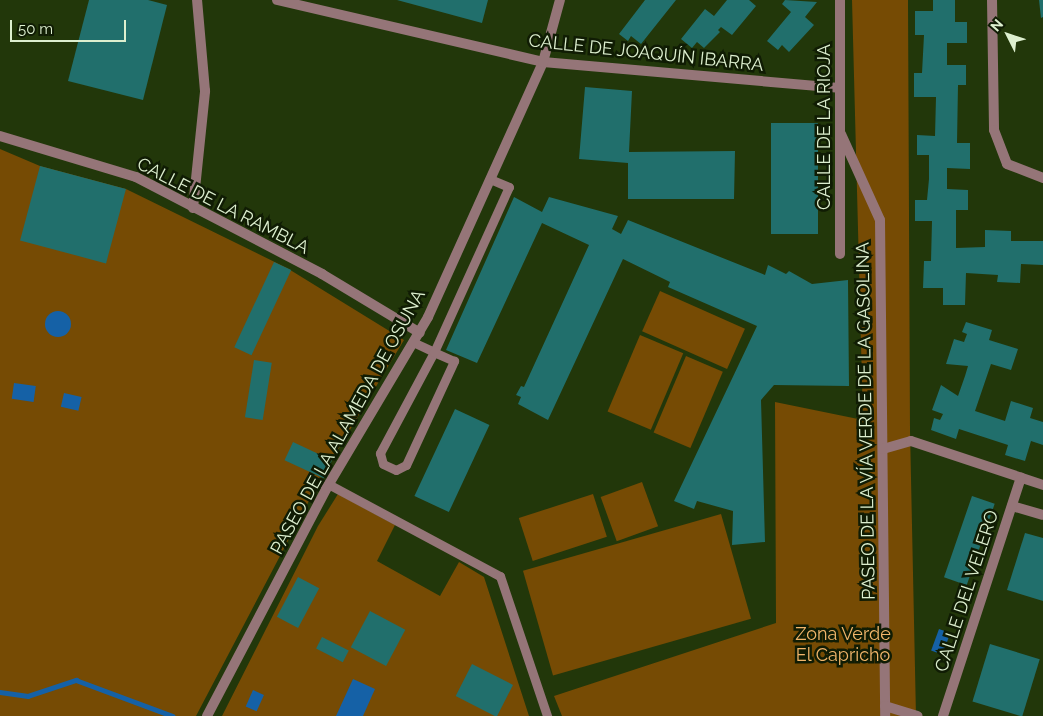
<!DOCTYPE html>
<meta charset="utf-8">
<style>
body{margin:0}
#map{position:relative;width:1043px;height:716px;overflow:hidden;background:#22370a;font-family:Raleway,sans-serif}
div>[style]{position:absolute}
.green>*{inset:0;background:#764b04;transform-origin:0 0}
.water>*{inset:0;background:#1561a6;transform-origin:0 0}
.round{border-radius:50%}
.stream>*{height:4.5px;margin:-2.25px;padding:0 2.25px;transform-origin:2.25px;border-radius:2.25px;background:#1561a6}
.building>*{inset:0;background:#216f6c;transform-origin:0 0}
.service>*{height:9px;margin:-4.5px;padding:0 4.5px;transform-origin:4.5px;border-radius:4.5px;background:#957578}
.minor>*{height:10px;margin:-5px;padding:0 5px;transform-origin:5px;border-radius:5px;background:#957578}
span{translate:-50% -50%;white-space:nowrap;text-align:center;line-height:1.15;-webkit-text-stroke:5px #101c04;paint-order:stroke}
.street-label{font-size:18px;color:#ddefcf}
.park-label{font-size:18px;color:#f2b66b}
.north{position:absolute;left:983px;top:10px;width:50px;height:50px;-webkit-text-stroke:4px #101c04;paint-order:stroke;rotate:311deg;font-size:14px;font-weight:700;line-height:20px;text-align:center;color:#ddefcf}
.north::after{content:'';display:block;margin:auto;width:18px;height:22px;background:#ddefcf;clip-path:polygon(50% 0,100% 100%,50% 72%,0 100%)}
.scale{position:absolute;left:10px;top:20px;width:116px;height:22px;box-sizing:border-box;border:2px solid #ddefcf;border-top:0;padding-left:6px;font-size:15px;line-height:18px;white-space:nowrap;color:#ddefcf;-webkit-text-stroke:4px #101c04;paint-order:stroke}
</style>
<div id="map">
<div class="green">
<div style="clip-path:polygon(852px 0,908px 0,910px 430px,916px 716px,562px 716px,554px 696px,776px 623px,775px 402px,863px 420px)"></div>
<div style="clip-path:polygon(0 149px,40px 166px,126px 189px,287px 268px,404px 340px,321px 478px,196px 716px,0 716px)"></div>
<div style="left:660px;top:291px;width:93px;height:44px;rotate:24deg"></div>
<div style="left:640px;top:335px;width:47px;height:83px;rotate:23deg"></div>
<div style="left:686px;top:356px;width:40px;height:83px;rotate:23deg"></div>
<div style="left:642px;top:482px;width:47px;height:44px;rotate:70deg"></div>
<div style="clip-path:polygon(338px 494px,395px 525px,377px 561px,440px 596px,459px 562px,484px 577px,529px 716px,222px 716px,318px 526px)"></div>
<div style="left:593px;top:494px;width:45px;height:78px;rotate:72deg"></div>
<div style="left:721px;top:514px;width:109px;height:206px;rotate:74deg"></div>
</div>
<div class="water">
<div class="round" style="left:45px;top:311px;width:26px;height:26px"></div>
<div style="left:14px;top:383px;width:22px;height:16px;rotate:8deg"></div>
<div style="left:64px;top:393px;width:18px;height:14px;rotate:13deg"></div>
<div style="left:939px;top:629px;width:12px;height:23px;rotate:20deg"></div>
<div style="clip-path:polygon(353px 679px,375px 689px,363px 716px,336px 716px)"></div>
<div style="left:253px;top:690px;width:12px;height:18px;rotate:24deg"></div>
</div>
<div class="stream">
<div style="left:0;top:692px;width:28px;rotate:8deg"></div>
<div style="left:28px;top:696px;width:51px;rotate:-18.4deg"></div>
<div style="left:76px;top:680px;width:103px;rotate:20.4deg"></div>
</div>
<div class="building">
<div style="clip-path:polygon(89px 0,148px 0,167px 5px,143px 100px,68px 81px)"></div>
<div style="clip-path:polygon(397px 0,488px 0,482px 23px)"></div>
<div style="clip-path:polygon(645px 0,676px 0,641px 44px,631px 36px,628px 41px,619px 34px)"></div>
<div style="clip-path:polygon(727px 0,749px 0,756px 6px,732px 35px,721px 27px,718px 30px,720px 32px,704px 48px,697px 42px,692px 48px,681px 39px,705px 9px,714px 16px)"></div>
<div style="clip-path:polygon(785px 0,817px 2px,805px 17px,814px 25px,789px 52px,782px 45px,778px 50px,767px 41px,791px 12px,782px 4px)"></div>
<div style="clip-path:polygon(933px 0,955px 0,955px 22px,967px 22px,967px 43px,947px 43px,947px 65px,966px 65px,966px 85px,958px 85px,957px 143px,970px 143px,970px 169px,947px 168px,947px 189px,968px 190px,968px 210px,956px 210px,956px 248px,985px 247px,985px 230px,1011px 231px,1011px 241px,1043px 241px,1043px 265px,1021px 264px,1020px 283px,997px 282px,998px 275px,966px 273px,965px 305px,943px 305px,943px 288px,923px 288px,924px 261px,931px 261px,932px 221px,915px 221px,915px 200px,927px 200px,929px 179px,929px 155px,917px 155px,917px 135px,935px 136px,936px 97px,914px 97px,914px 73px,922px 73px,924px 35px,915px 35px,915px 11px,933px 11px)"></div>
<div style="clip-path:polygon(1039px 0,1043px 0,1043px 17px,1041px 18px)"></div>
<div style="clip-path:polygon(585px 87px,632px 91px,629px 152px,735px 151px,734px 199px,628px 199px,628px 163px,579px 159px)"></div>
<div style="left:771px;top:123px;width:47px;height:111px"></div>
<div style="left:40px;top:166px;width:89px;height:77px;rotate:15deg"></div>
<div style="clip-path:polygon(514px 197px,542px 212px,549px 197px,618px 216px,612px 229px,621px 234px,628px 220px,765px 275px,768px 265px,786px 274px,789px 271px,812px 284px,848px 280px,849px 386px,774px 385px,761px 400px,765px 542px,732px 545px,733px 511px,697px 501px,694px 509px,674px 501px,757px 326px,668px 287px,670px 282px,623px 259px,548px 420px,518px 404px,521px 397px,516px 395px,521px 386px,524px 387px,589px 245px,542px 223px,477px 363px,446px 350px)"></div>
<div style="left:274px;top:262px;width:19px;height:94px;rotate:25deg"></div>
<div style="clip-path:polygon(966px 322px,992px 330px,989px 340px,1018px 349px,1011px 370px,991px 364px,975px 411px,1005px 421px,1011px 401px,1033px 408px,1030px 418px,1043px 422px,1043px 445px,1031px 441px,1025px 461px,1005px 455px,1008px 445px,959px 429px,956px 439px,931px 430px,934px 418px,940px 420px,943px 414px,932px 410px,941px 385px,958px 396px,965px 376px,968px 366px,946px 364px,954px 339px,964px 342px,967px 334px,962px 332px)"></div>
<div style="left:254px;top:360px;width:18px;height:58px;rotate:9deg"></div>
<div style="left:455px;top:409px;width:38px;height:96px;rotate:25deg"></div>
<div style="left:293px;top:442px;width:43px;height:20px;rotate:25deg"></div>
<div style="left:972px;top:496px;width:24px;height:86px;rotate:19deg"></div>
<div style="clip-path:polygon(1025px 533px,1043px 538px,1043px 601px,1007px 590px)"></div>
<div style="left:298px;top:577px;width:24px;height:45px;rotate:28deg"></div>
<div style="left:370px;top:611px;width:40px;height:41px;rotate:28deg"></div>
<div style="left:322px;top:637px;width:30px;height:13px;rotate:27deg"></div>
<div style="left:990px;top:644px;width:52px;height:60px;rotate:17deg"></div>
<div style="left:472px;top:664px;width:46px;height:36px;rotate:27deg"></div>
</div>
<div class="service">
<div style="left:415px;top:343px;width:21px;rotate:25deg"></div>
<div style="left:434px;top:352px;width:115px;rotate:118.1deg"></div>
<div style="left:380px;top:453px;width:11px;rotate:75deg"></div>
<div style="left:383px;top:464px;width:14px;rotate:25deg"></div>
<div style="left:396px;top:470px;width:11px;rotate:-27deg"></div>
<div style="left:406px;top:465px;width:115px;rotate:-65.2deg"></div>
<div style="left:454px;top:361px;width:22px;rotate:-156deg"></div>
<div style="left:434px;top:352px;width:181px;rotate:-65.6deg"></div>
<div style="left:509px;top:187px;width:21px;rotate:-157deg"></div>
<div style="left:330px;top:485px;width:193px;rotate:28.2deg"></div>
<div style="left:500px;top:576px;width:148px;rotate:71.4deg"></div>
</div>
<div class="minor">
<div style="left:277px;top:0;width:273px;rotate:13.1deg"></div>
<div style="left:543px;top:62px;width:297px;rotate:5deg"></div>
<div style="left:992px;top:0;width:130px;rotate:89.1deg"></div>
<div style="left:994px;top:130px;width:36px;rotate:69deg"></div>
<div style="left:1007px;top:164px;width:39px;rotate:21deg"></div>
<div style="left:841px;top:134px;width:94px;rotate:65.6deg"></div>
<div style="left:880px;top:220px;width:496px;rotate:89.4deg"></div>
<div style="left:0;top:136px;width:142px;rotate:16.8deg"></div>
<div style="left:136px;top:177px;width:210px;rotate:27.5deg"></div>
<div style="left:322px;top:274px;width:114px;rotate:31deg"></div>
<div style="left:193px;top:208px;width:118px;rotate:-84.1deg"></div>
<div style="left:205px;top:91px;width:91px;rotate:-95deg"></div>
<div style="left:840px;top:254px;width:254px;rotate:-90deg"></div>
<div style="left:883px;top:449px;width:29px;rotate:-16deg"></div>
<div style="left:911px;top:441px;width:139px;rotate:18.4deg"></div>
<div style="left:1012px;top:506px;width:32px;rotate:16deg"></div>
<div style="left:885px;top:706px;width:34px;rotate:17deg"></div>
<div style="left:207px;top:716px;width:256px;rotate:-62.3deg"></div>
<div style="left:326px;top:489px;width:200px;rotate:-59.3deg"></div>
<div style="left:428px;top:317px;width:280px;rotate:-65.7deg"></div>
<div style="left:543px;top:62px;width:64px;rotate:-74.7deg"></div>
<div style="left:943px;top:716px;width:251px;rotate:-71.9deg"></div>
</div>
<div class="street-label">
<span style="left:646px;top:53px;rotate:6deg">CALLE DE JOAQUÍN IBARRA</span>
<span style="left:824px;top:127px;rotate:-90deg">CALLE DE LA RIOJA</span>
<span style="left:223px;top:206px;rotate:27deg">CALLE DE LA RAMBLA</span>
<span style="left:866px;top:421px;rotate:-91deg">PASEO DE LA VÍA VERDE DE LA GASOLINA</span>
<span style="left:348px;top:422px;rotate:-61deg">PASEO DE LA ALAMEDA DE OSUNA</span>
<span style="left:967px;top:591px;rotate:-72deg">CALLE DEL VELERO</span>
</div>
<div class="park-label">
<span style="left:843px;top:645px">Zona Verde<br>El Capricho</span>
</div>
<div class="north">N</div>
<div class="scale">50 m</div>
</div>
